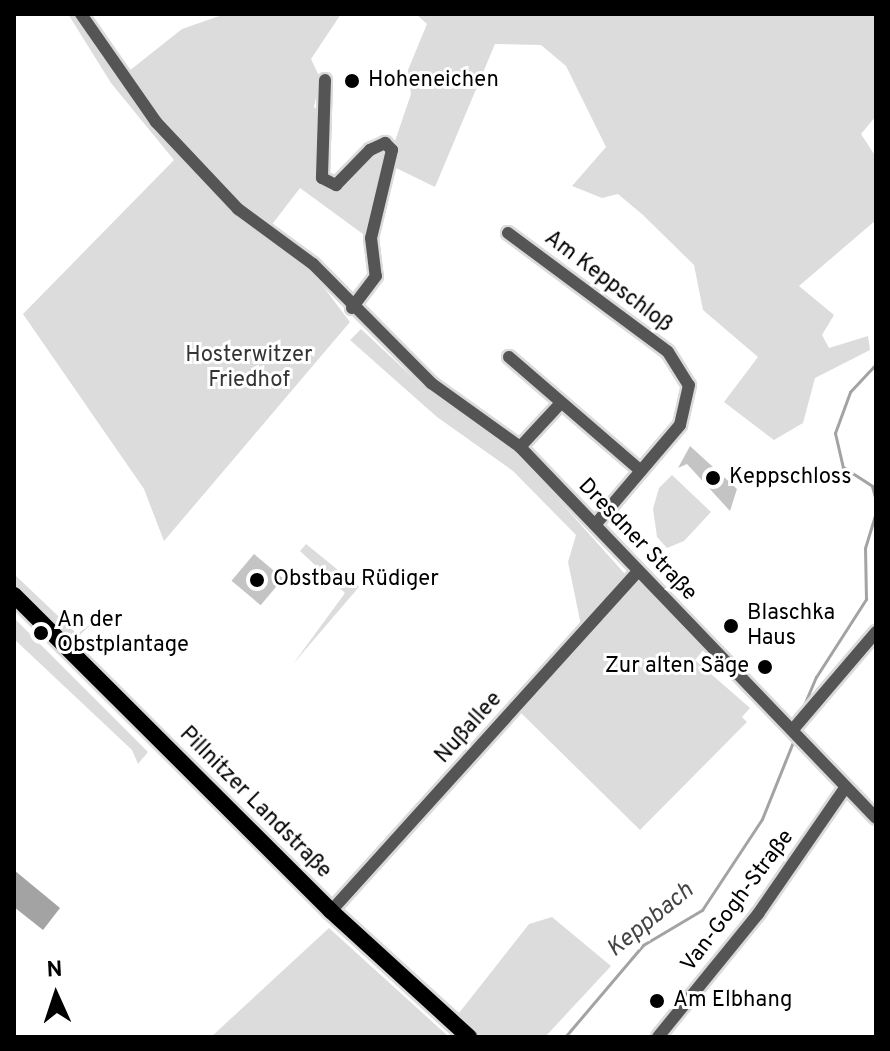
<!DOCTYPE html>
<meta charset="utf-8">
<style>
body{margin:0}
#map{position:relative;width:890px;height:1051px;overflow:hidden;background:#fff;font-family:Overpass,sans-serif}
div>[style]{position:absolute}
.green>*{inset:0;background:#dcdcdc}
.water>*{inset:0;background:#a3a3a3}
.stream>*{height:3px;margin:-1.5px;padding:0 1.5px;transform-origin:1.5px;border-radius:1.5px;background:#a3a3a3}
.building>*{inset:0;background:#c4c4c4;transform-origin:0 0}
.roads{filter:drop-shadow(2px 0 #dbdbdb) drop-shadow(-2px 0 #dbdbdb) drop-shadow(0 2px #dbdbdb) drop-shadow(0 -2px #dbdbdb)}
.minor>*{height:12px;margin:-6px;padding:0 6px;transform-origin:6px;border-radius:6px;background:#555}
.major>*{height:16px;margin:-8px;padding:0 8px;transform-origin:8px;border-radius:8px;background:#000}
.dots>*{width:22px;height:22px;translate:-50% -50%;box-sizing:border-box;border:4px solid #fff;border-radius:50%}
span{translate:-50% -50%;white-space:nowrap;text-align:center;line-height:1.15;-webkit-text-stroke:6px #fff;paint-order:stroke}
.poi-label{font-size:22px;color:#000}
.left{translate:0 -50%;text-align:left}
.right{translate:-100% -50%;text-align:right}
.street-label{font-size:22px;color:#000}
.park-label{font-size:22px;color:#333}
.water-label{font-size:24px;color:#444;font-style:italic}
.frame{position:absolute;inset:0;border:16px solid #000;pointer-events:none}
.north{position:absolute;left:16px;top:955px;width:80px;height:80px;-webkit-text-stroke:6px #fff;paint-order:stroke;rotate:357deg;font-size:22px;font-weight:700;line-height:32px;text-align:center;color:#000}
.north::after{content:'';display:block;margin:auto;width:28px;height:36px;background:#000;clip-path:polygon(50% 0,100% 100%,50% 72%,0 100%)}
</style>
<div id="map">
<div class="green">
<div style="clip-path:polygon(68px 14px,76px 14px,117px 81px,237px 216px,309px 268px,350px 322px,164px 541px,144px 489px,23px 314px,174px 160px,111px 83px)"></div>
<div style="clip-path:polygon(225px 14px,341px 14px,311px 59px,320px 78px,314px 107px,324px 115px,315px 156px,325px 185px,389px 150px,367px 237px,300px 188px,267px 231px,124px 75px,182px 29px)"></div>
<div style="clip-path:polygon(416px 14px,876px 14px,876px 116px,861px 134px,876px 157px,876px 220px,799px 286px,834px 315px,822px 335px,829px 348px,868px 336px,870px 350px,815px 378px,803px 423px,774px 440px,724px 402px,758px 357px,703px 310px,694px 265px,643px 215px,618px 194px,602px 198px,572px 186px,606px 147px,566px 66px,541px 45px,495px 44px,435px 187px,394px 167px,394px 144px,411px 94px,408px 70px,427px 24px)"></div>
<div style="clip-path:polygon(361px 329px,420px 384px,521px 458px,625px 574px,581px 625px,568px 562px,576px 535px,513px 471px,437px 417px,350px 340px)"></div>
<div style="clip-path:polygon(672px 475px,711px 512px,684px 541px,667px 548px,657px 537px,653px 509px,659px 488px)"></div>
<div style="clip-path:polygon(306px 544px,359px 587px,293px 664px,345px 593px,300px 551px)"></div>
<div style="clip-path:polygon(14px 574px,77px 634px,94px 622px,72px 642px,14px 584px)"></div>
<div style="clip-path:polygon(637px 581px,706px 647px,695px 660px,750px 708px,742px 717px,747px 722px,640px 830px,520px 712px)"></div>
<div style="clip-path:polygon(14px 618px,148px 752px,138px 764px,132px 750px,14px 639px)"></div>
<div style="clip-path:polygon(340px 905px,459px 1013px,529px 924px,552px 917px,611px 966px,545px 1037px,481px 1037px)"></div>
<div style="clip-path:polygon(329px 928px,449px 1037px,211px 1037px)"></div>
</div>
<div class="water">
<div style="clip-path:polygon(14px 870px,60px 908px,43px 930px,14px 907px)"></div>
</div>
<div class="stream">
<div style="left:876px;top:364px;width:38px;rotate:133deg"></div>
<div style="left:850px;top:392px;width:44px;rotate:110.1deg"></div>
<div style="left:835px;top:433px;width:35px;rotate:77deg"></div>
<div style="left:843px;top:467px;width:35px;rotate:33deg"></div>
<div style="left:872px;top:486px;width:16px;rotate:75deg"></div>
<div style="left:801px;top:712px;width:38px;rotate:-67deg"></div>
<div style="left:816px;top:677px;width:93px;rotate:-57.3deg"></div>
<div style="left:866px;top:599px;width:51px;rotate:-91.1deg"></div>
<div style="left:865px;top:548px;width:38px;rotate:-73deg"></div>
<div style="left:565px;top:1037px;width:121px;rotate:-49.7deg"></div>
<div style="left:643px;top:945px;width:69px;rotate:-30.7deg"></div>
<div style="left:702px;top:910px;width:109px;rotate:-56.6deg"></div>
<div style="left:762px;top:819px;width:83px;rotate:-68.1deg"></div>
</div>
<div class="building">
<div style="clip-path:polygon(690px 446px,737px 489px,730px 511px,687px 464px,678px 468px)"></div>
<div style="left:254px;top:554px;width:38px;height:35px;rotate:40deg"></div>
</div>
<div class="roads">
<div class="minor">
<div style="left:81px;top:14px;width:131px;rotate:55.2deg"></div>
<div style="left:156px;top:122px;width:120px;rotate:46.7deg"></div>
<div style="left:238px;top:209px;width:93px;rotate:36.3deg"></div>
<div style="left:313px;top:264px;width:168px;rotate:45.2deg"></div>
<div style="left:431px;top:383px;width:110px;rotate:35.7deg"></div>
<div style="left:520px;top:447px;width:514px;rotate:46.18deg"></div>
<div style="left:325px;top:80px;width:98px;rotate:91.8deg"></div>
<div style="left:322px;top:178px;width:16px;rotate:27deg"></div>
<div style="left:336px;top:185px;width:49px;rotate:-45.8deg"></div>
<div style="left:370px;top:150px;width:17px;rotate:-25deg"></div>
<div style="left:385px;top:143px;width:10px;rotate:45deg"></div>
<div style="left:392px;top:150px;width:90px;rotate:103.4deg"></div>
<div style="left:371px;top:238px;width:38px;rotate:83deg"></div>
<div style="left:376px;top:276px;width:40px;rotate:127deg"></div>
<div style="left:508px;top:233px;width:199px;rotate:36.6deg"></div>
<div style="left:668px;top:352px;width:39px;rotate:58deg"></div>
<div style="left:689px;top:385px;width:41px;rotate:102.7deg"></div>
<div style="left:680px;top:425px;width:131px;rotate:130.4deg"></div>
<div style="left:509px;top:357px;width:174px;rotate:40.8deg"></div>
<div style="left:520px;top:447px;width:59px;rotate:-47.1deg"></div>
<div style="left:795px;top:727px;width:125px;rotate:-49.5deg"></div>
<div style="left:331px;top:911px;width:457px;rotate:-47.9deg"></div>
<div style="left:658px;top:1037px;width:159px;rotate:-50.9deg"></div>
<div style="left:758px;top:914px;width:150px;rotate:-55.4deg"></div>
</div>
<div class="major">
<div style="left:14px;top:595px;width:448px;rotate:44.9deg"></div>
<div style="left:331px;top:911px;width:187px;rotate:42.4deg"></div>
</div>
</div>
<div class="dots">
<div style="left:352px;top:81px;background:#000"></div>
<div style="left:713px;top:478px;background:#000"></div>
<div style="left:257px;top:580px;background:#000"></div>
<div style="left:731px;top:626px;background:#000"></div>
<div style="left:41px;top:633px;background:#000"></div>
<div style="left:765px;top:667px;background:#000"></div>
<div style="left:657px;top:1001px;background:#000"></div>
</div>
<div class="poi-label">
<span class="left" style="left:368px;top:81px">Hoheneichen</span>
<span class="left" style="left:729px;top:478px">Keppschloss</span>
<span class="left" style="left:273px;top:580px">Obstbau Rüdiger</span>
<span class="left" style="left:747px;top:626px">Blaschka<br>Haus</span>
<span class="left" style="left:57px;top:633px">An der<br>Obstplantage</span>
<span class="right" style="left:749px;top:667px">Zur alten Säge</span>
<span class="left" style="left:673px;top:1001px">Am Elbhang</span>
</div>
<div class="street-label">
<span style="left:608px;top:282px;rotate:37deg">Am Keppschloß</span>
<span style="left:637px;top:540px;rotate:46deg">Dresdner Straße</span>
<span style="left:469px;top:728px;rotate:-48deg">Nußallee</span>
<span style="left:255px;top:803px;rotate:45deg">Pillnitzer Landstraße</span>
<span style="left:738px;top:901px;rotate:-53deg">Van-Gogh-Straße</span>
</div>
<div class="park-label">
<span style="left:249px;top:368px">Hosterwitzer<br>Friedhof</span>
</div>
<div class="water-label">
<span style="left:651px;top:921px;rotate:-39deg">Keppbach</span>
</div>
<div class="frame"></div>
<div class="north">N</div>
</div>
